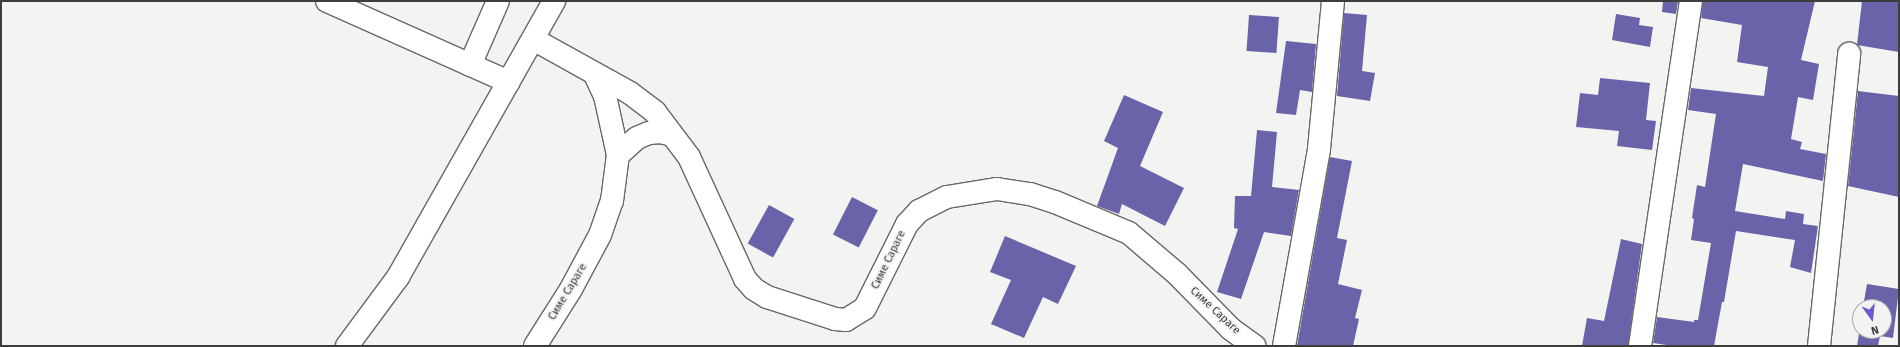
<!DOCTYPE html>
<meta charset="utf-8">
<style>
body{margin:0}
#map{position:relative;width:1900px;height:347px;overflow:hidden;background:#f3f4f1;font-family:"Fira Sans",sans-serif}
div>[style]{position:absolute}
.building>*{inset:0;background:#6964aa;transform-origin:0 0}
.roads{filter:drop-shadow(1px 0 #686966) drop-shadow(-1px 0 #686966) drop-shadow(0 1px #686966) drop-shadow(0 -1px #686966)}
.minor>*{height:22px;margin:-11px;padding:0 11px;transform-origin:11px;border-radius:11px;background:#fff}
span{translate:-50% -50%;white-space:nowrap;text-align:center;line-height:1.15;-webkit-text-stroke:4px #f3f4f1;paint-order:stroke}
.street-label{font-size:11px;color:#3d3d3c}
.frame{position:absolute;inset:0;border:2px solid #3d3d3c;pointer-events:none}
.north{position:absolute;left:1852px;top:299px;width:40px;height:40px;box-sizing:border-box;background:#f3f4f1;border:1px solid #aaaba9;border-radius:50%;rotate:165deg;font-size:11px;font-weight:700;line-height:16px;text-align:center;color:#3d3d3c}
.north::after{content:'';display:block;margin:auto;width:14px;height:18px;background:#6b5ad4;clip-path:polygon(50% 0,100% 100%,50% 72%,0 100%)}
</style>
<div id="map">
<div class="building">
<div style="clip-path:polygon(1663px 1px,1678px 1px,1676px 14px,1662px 12px)"></div>
<div style="clip-path:polygon(1703px 1px,1815px 1px,1801px 60px,1819px 64px,1813px 100px,1798px 97px,1791px 139px,1802px 142px,1800px 149px,1826px 154px,1823px 181px,1743px 164px,1735px 211px,1785px 219px,1786px 211px,1804px 214px,1803px 224px,1818px 226px,1811px 273px,1790px 267px,1795px 240px,1736px 231px,1724px 302px,1722px 302px,1714px 346px,1673px 346px,1653px 343px,1657px 317px,1694px 322px,1694px 320px,1698px 320px,1711px 243px,1691px 240px,1694px 219px,1692px 218px,1697px 185px,1705px 187px,1716px 114px,1688px 110px,1691px 88px,1764px 96px,1768px 67px,1737px 62px,1742px 25px,1701px 18px)"></div>
<div style="clip-path:polygon(1862px 1px,1899px 1px,1899px 52px,1857px 45px)"></div>
<div style="clip-path:polygon(1344px 13px,1367px 15px,1362px 71px,1375px 73px,1370px 101px,1337px 96px)"></div>
<div style="clip-path:polygon(1616px 14px,1640px 18px,1639px 25px,1653px 27px,1650px 47px,1612px 40px)"></div>
<div style="left:1249px;top:15px;width:30px;height:36px;rotate:4deg"></div>
<div style="clip-path:polygon(1286px 41px,1316px 44px,1312px 92px,1300px 90px,1296px 115px,1276px 113px)"></div>
<div style="clip-path:polygon(1600px 78px,1650px 83px,1646px 120px,1656px 121px,1652px 150px,1617px 146px,1619px 131px,1576px 127px,1580px 93px,1598px 95px)"></div>
<div style="clip-path:polygon(1858px 91px,1899px 96px,1899px 197px,1848px 186px)"></div>
<div style="clip-path:polygon(1124px 95px,1163px 112px,1140px 166px,1184px 188px,1165px 226px,1122px 204px,1119px 214px,1097px 206px,1118px 148px,1104px 141px)"></div>
<div style="clip-path:polygon(1257px 130px,1277px 132px,1272px 187px,1299px 190px,1291px 236px,1264px 232px,1241px 299px,1217px 292px,1238px 229px,1234px 228px,1235px 196px,1251px 196px)"></div>
<div style="clip-path:polygon(1330px 157px,1352px 161px,1337px 238px,1347px 240px,1338px 284px,1362px 290px,1355px 318px,1359px 319px,1353px 346px,1297px 346px)"></div>
<div style="left:852px;top:197px;width:29px;height:42px;rotate:27deg"></div>
<div style="left:769px;top:205px;width:29px;height:44px;rotate:29deg"></div>
<div style="clip-path:polygon(1005px 236px,1076px 266px,1058px 304px,1043px 297px,1024px 338px,991px 324px,1011px 280px,990px 272px)"></div>
<div style="clip-path:polygon(1621px 239px,1642px 244px,1628px 346px,1582px 346px,1587px 318px,1604px 321px)"></div>
<div style="clip-path:polygon(1867px 284px,1899px 289px,1893px 338px,1880px 336px,1878px 346px,1857px 346px,1860px 327px,1860px 331px,1884px 331px,1884px 307px,1863px 307px)"></div>
</div>
<div class="roads">
<div class="minor">
<div style="left:327px;top:1px;width:199px;rotate:24deg"></div>
<div style="left:533px;top:39px;width:111px;rotate:29.1deg"></div>
<div style="left:630px;top:93px;width:31px;rotate:37deg"></div>
<div style="left:655px;top:112px;width:56px;rotate:52.9deg"></div>
<div style="left:689px;top:157px;width:134px;rotate:65.3deg"></div>
<div style="left:745px;top:279px;width:13px;rotate:48deg"></div>
<div style="left:754px;top:289px;width:15px;rotate:32deg"></div>
<div style="left:767px;top:297px;width:71px;rotate:17.9deg"></div>
<div style="left:835px;top:319px;width:11px;rotate:5deg"></div>
<div style="left:846px;top:320px;width:22px;rotate:-32deg"></div>
<div style="left:865px;top:308px;width:94px;rotate:-63.4deg"></div>
<div style="left:907px;top:224px;width:18px;rotate:-47deg"></div>
<div style="left:919px;top:211px;width:31px;rotate:-27deg"></div>
<div style="left:947px;top:197px;width:51px;rotate:-9.1deg"></div>
<div style="left:997px;top:189px;width:33px;rotate:9deg"></div>
<div style="left:1030px;top:194px;width:26px;rotate:18deg"></div>
<div style="left:1055px;top:202px;width:80px;rotate:22.7deg"></div>
<div style="left:1129px;top:233px;width:63px;rotate:40.5deg"></div>
<div style="left:1177px;top:274px;width:77px;rotate:45.5deg"></div>
<div style="left:1231px;top:329px;width:29px;rotate:36deg"></div>
<div style="left:470px;top:65px;width:70px;rotate:-66.4deg"></div>
<div style="left:618px;top:155px;width:25px;rotate:-42deg"></div>
<div style="left:637px;top:138px;width:13px;rotate:-23deg"></div>
<div style="left:649px;top:133px;width:12px;rotate:-5deg"></div>
<div style="left:661px;top:132px;width:11px;rotate:15deg"></div>
<div style="left:347px;top:346px;width:86px;rotate:-53.5deg"></div>
<div style="left:398px;top:277px;width:317px;rotate:-60.5deg"></div>
<div style="left:535px;top:346px;width:67px;rotate:-57.7deg"></div>
<div style="left:571px;top:289px;width:61px;rotate:-61.8deg"></div>
<div style="left:600px;top:235px;width:36px;rotate:-71deg"></div>
<div style="left:612px;top:201px;width:46px;rotate:-82.6deg"></div>
<div style="left:618px;top:155px;width:60px;rotate:-102.4deg"></div>
<div style="left:605px;top:96px;width:23px;rotate:-115deg"></div>
<div style="left:1284px;top:346px;width:200px;rotate:-79.9deg"></div>
<div style="left:1319px;top:149px;width:149px;rotate:-84.6deg"></div>
<div style="left:1640px;top:346px;width:349px;rotate:-81.6deg"></div>
<div style="left:1819px;top:346px;width:294px;rotate:-84.1deg"></div>
</div>
</div>
<div class="street-label">
<span style="left:889px;top:260px;rotate:-64deg">Симе Сараге</span>
<span style="left:568px;top:292px;rotate:-59deg">Симе Сараге</span>
<span style="left:1215px;top:311px;rotate:43deg">Симе Сараге</span>
</div>
<div class="frame"></div>
<div class="north">N</div>
</div>
